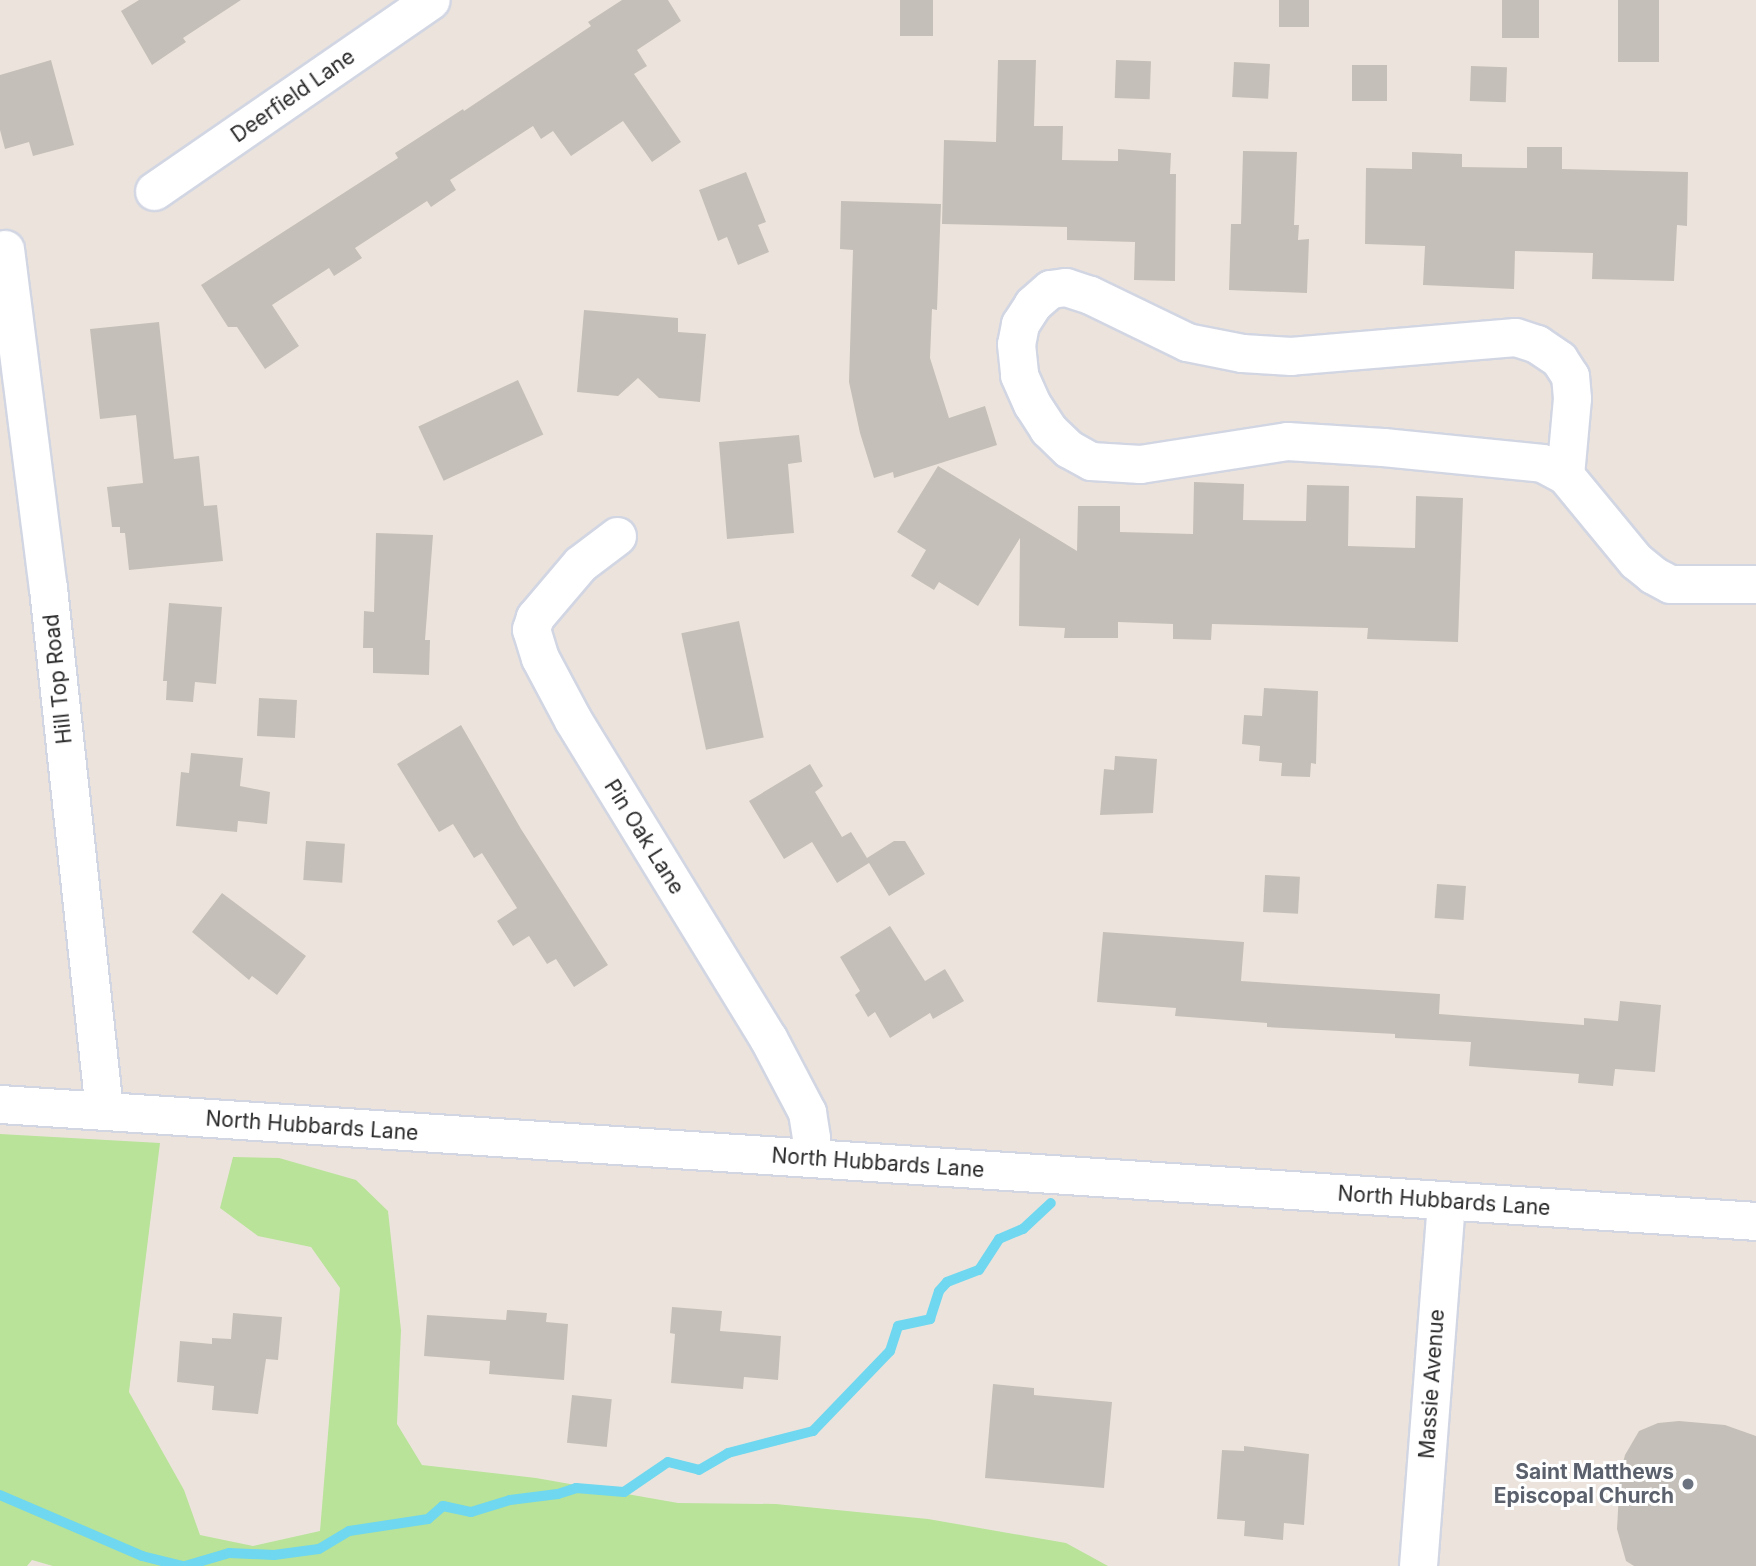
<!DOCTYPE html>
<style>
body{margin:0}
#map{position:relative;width:1756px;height:1566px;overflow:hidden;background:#ece4dc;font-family:Inter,sans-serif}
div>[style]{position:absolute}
.green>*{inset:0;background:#b8e399}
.stream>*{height:10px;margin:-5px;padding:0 5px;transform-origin:5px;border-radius:5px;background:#6fd7ef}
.building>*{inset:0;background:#c4bfb8;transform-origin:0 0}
.roads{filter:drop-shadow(2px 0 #d2d6e3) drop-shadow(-2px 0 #d2d6e3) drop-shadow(0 2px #d2d6e3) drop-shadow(0 -2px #d2d6e3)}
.minor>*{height:37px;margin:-18.5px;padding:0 18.5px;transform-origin:18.5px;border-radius:18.5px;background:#fff}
.dots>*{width:19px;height:19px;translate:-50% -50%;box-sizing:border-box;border:4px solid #fff;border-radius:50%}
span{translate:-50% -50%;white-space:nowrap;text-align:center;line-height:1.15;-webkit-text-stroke:6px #fff;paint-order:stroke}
.street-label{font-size:21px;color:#2a2a2a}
.worship-label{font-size:21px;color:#5b616d;font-weight:700}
.right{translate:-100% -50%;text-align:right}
</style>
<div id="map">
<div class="green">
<div style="clip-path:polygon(0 1134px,160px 1143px,129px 1392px,184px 1490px,200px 1535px,253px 1546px,320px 1531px,340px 1288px,311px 1247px,258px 1236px,220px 1208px,233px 1157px,279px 1158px,356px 1180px,388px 1211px,401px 1330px,397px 1424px,422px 1465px,536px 1478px,678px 1503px,776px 1504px,928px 1519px,1066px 1543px,1108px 1566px,53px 1566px,32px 1560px,27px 1566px,0 1566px)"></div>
</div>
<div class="stream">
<div style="left:0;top:1495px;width:155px;rotate:23.2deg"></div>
<div style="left:142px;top:1556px;width:41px;rotate:14deg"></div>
<div style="left:185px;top:1566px;width:46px;rotate:-16.5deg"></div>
<div style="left:229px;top:1553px;width:45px;rotate:2.5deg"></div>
<div style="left:274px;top:1555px;width:45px;rotate:-7.6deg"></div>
<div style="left:319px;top:1549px;width:35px;rotate:-31deg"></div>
<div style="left:349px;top:1531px;width:80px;rotate:-8.6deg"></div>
<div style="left:428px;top:1519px;width:20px;rotate:-41deg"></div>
<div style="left:443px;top:1506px;width:29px;rotate:12deg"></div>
<div style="left:471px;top:1512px;width:41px;rotate:-17.1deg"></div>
<div style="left:510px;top:1500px;width:48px;rotate:-7.1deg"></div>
<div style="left:558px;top:1494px;width:19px;rotate:-18deg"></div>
<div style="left:576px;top:1488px;width:48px;rotate:4.8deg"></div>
<div style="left:624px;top:1492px;width:53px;rotate:-34.3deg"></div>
<div style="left:668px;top:1462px;width:32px;rotate:14deg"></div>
<div style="left:699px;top:1470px;width:34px;rotate:-30deg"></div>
<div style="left:728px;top:1453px;width:88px;rotate:-14.5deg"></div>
<div style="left:813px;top:1431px;width:111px;rotate:-46.1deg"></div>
<div style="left:890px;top:1351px;width:26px;rotate:-72deg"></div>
<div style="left:898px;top:1326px;width:33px;rotate:-12deg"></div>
<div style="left:930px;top:1319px;width:29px;rotate:-72deg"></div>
<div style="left:939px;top:1291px;width:12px;rotate:-48deg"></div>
<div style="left:947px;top:1282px;width:34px;rotate:-21deg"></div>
<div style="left:979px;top:1270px;width:37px;rotate:-57deg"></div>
<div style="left:999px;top:1239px;width:26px;rotate:-23deg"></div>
<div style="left:1023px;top:1229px;width:38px;rotate:-43deg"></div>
</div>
<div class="building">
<div style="clip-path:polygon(139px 0,241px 0,183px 38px,186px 42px,152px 65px,121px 11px)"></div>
<div style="clip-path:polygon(622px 0,668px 0,681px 21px,637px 50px,647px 66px,634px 74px,681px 142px,652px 162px,623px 121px,571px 156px,553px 131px,541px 139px,533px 126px,450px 180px,456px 190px,431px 207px,427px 201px,355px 248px,362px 258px,334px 276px,329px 268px,272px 305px,299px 346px,265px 369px,237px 327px,228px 327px,201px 285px,398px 158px,395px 153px,463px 109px,464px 111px,591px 26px,588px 22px)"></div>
<div style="left:900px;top:0;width:33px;height:36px"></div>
<div style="left:1279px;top:0;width:30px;height:27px"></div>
<div style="left:1502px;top:0;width:37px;height:38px"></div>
<div style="left:1618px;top:0;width:41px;height:62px"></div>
<div style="clip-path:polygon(51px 60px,74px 145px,33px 156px,29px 142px,5px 149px,0 130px,0 75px)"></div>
<div style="clip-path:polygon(998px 60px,1036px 60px,1034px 126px,1063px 126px,1062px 160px,1118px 161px,1118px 149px,1171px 153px,1170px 174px,1176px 174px,1175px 281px,1134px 280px,1135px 242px,1067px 240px,1067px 227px,942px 224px,944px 140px,996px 142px)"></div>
<div style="left:1116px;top:60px;width:35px;height:38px;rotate:2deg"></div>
<div style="left:1234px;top:62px;width:36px;height:35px;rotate:3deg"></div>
<div style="left:1352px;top:65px;width:35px;height:36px"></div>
<div style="left:1471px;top:66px;width:36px;height:35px;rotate:2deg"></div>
<div style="clip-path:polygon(1527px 147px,1562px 147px,1562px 169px,1688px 172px,1687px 226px,1677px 225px,1674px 281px,1592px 279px,1593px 253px,1515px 251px,1514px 289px,1423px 285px,1425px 246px,1365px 244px,1366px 168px,1412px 169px,1412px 152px,1462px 154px,1462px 167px,1527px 168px)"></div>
<div style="clip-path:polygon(1243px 151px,1297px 152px,1294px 225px,1299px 225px,1298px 240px,1309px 239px,1307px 293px,1229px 290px,1231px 224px,1241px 224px)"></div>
<div style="clip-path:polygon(746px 172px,766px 222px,758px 225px,769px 252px,738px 265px,727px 237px,718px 241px,699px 190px)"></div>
<div style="clip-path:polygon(841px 201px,941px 204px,937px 310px,932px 309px,930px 358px,949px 418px,985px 406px,997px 445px,894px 478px,893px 472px,874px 478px,860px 433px,849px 382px,853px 250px,840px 249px)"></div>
<div style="clip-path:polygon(584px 310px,678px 318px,678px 332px,706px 334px,700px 402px,659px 398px,638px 378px,618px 396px,577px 392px)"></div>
<div style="clip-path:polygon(159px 322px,174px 459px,199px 456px,204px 506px,217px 505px,223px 561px,129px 570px,125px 533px,120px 533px,120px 527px,112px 527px,107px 487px,143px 483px,136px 415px,100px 419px,90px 329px)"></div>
<div style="left:518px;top:380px;width:60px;height:110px;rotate:65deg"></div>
<div style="clip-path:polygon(799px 435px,802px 462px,788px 464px,794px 533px,727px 539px,719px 442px)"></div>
<div style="clip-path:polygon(938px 466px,1077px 551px,1078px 506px,1120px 506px,1120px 532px,1193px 534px,1194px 482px,1244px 484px,1243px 520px,1306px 521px,1307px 485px,1349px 486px,1348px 546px,1415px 548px,1416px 496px,1463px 498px,1458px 642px,1367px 639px,1368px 628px,1212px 624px,1211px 640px,1173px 639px,1173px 624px,1118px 622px,1118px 638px,1064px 638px,1065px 628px,1019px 626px,1020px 538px,978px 606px,939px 582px,934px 590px,911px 576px,926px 550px,897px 532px)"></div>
<div style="clip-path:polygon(376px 533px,433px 535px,425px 640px,430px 640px,429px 675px,373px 673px,373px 648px,363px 648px,364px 611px,374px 612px)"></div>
<div style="clip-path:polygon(169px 603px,222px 607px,216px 684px,195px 682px,193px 702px,166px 700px,167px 681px,163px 681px)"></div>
<div style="left:739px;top:621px;width:119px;height:59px;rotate:78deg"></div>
<div style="clip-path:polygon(1264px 688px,1318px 691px,1316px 764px,1311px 763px,1310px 777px,1281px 776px,1282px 763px,1259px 761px,1260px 746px,1242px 744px,1244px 715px,1262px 716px)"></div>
<div style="left:259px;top:698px;width:38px;height:38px;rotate:3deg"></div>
<div style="clip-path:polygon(461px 725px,521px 829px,608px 965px,574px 987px,556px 959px,547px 964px,529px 936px,513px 946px,497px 921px,517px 908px,482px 853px,474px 858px,453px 824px,439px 832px,397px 764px)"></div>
<div style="clip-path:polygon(191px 753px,243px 758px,240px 786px,270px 792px,267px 824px,238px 821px,237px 832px,176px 826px,181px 772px,189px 773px)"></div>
<div style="clip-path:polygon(1115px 756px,1157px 759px,1153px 813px,1100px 815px,1104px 769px,1114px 770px)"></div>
<div style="clip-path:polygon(810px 764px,823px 786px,815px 792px,842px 837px,851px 832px,867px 858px,894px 841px,905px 841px,925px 874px,889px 896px,869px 863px,837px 883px,812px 842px,784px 859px,749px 801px)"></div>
<div style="left:306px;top:841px;width:39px;height:39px;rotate:4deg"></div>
<div style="left:1265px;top:875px;width:35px;height:37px;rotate:3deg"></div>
<div style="left:1437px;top:884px;width:29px;height:34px;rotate:4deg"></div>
<div style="clip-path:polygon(222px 893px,306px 956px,277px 995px,252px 976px,249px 980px,192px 932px)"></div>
<div style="clip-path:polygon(890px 926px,925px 981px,945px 969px,964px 1001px,933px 1019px,930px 1013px,890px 1038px,875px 1012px,868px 1017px,855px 995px,860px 991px,840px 957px)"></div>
<div style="clip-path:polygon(1103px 932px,1244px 942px,1241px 981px,1440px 994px,1439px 1014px,1584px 1025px,1584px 1018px,1618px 1021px,1620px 1001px,1661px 1005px,1655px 1072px,1615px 1069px,1613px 1086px,1578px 1083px,1579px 1074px,1469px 1066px,1471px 1042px,1395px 1038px,1395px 1034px,1267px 1027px,1267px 1023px,1175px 1016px,1176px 1008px,1097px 1002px)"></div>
<div style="clip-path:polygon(672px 1307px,722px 1311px,720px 1331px,781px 1336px,778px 1380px,744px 1377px,743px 1389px,671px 1383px,675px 1334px,670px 1333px)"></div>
<div style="clip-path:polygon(507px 1310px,547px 1313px,546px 1322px,568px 1324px,564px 1380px,489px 1374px,490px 1361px,424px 1356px,427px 1315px,506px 1320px)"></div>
<div style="clip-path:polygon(233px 1313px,282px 1317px,278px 1360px,266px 1359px,258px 1414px,212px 1410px,214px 1386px,177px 1382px,180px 1341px,212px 1344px,212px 1338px,231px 1339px)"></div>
<div style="clip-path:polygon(993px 1384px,1034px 1388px,1034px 1395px,1112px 1402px,1104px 1488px,985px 1478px)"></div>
<div style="left:572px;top:1395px;width:40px;height:48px;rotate:6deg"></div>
<div style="clip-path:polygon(1679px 1421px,1725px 1425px,1756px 1436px,1756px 1566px,1634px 1566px,1626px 1561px,1617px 1529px,1620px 1474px,1625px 1455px,1639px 1431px,1658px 1423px)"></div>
<div style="clip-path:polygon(1244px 1446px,1309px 1454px,1304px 1525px,1284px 1523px,1283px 1540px,1244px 1536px,1245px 1521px,1217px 1519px,1222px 1450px,1244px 1451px)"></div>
</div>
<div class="roads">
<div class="minor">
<div style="left:154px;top:191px;width:336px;rotate:-34.6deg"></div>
<div style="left:5px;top:249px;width:342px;rotate:82.8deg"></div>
<div style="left:48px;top:588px;width:525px;rotate:83.88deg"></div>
<div style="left:1565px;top:475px;width:77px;rotate:-84.8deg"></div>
<div style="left:1572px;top:398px;width:22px;rotate:-95deg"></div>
<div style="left:1570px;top:376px;width:20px;rotate:-123deg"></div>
<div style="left:1559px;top:359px;width:27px;rotate:-146deg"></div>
<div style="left:1537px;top:344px;width:23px;rotate:-162deg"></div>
<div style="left:1515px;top:337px;width:225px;rotate:175.2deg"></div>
<div style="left:1291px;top:356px;width:49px;rotate:-176.5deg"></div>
<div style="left:1242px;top:353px;width:56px;rotate:-168.7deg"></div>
<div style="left:1187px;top:342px;width:108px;rotate:-154.1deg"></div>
<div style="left:1090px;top:295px;width:26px;rotate:-162deg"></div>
<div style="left:1065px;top:287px;width:15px;rotate:172deg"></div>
<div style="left:1050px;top:289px;width:23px;rotate:139deg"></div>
<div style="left:1033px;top:304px;width:24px;rotate:123deg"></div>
<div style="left:1020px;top:324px;width:20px;rotate:101deg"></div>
<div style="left:1016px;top:344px;width:31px;rotate:84deg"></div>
<div style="left:1019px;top:375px;width:32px;rotate:66deg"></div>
<div style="left:1032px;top:404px;width:30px;rotate:57deg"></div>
<div style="left:1048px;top:429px;width:29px;rotate:44deg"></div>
<div style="left:1069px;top:449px;width:25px;rotate:29deg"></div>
<div style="left:1091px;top:461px;width:49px;rotate:3.5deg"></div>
<div style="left:1140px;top:464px;width:149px;rotate:-8.9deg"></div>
<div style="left:1287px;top:441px;width:96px;rotate:3.6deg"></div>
<div style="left:1383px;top:447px;width:160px;rotate:5.7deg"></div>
<div style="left:1542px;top:463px;width:26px;rotate:28deg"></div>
<div style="left:1565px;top:475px;width:112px;rotate:50.5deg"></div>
<div style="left:1636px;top:561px;width:22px;rotate:39deg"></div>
<div style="left:1653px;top:575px;width:19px;rotate:28deg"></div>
<div style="left:1670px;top:584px;width:86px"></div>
<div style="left:617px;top:536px;width:46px;rotate:142.9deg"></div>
<div style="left:580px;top:564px;width:70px;rotate:130.3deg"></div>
<div style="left:535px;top:617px;width:13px;rotate:108deg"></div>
<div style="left:531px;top:629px;width:30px;rotate:73deg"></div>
<div style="left:540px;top:658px;width:70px;rotate:62deg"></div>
<div style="left:573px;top:720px;width:373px;rotate:58.5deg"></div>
<div style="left:768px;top:1038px;width:84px;rotate:62.2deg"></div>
<div style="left:807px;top:1112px;width:26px;rotate:81deg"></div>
<div style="left:811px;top:1138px;width:20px;rotate:96deg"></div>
<div style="left:0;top:1104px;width:1760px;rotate:3.81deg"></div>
<div style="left:1418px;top:1566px;width:366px;rotate:-85.6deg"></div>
</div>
</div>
<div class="dots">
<div style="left:1688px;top:1484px;background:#6b7280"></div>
</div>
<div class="street-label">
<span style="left:293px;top:96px;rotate:-35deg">Deerfield Lane</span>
<span style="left:58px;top:679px;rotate:-96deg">Hill Top Road</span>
<span style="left:644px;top:837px;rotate:58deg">Pin Oak Lane</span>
<span style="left:312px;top:1126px;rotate:4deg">North Hubbards Lane</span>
<span style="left:878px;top:1163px;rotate:4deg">North Hubbards Lane</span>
<span style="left:1444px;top:1201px;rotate:4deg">North Hubbards Lane</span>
<span style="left:1432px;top:1384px;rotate:-86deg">Massie Avenue</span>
</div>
<div class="worship-label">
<span class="right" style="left:1674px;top:1484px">Saint Matthews<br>Episcopal Church</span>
</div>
</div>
